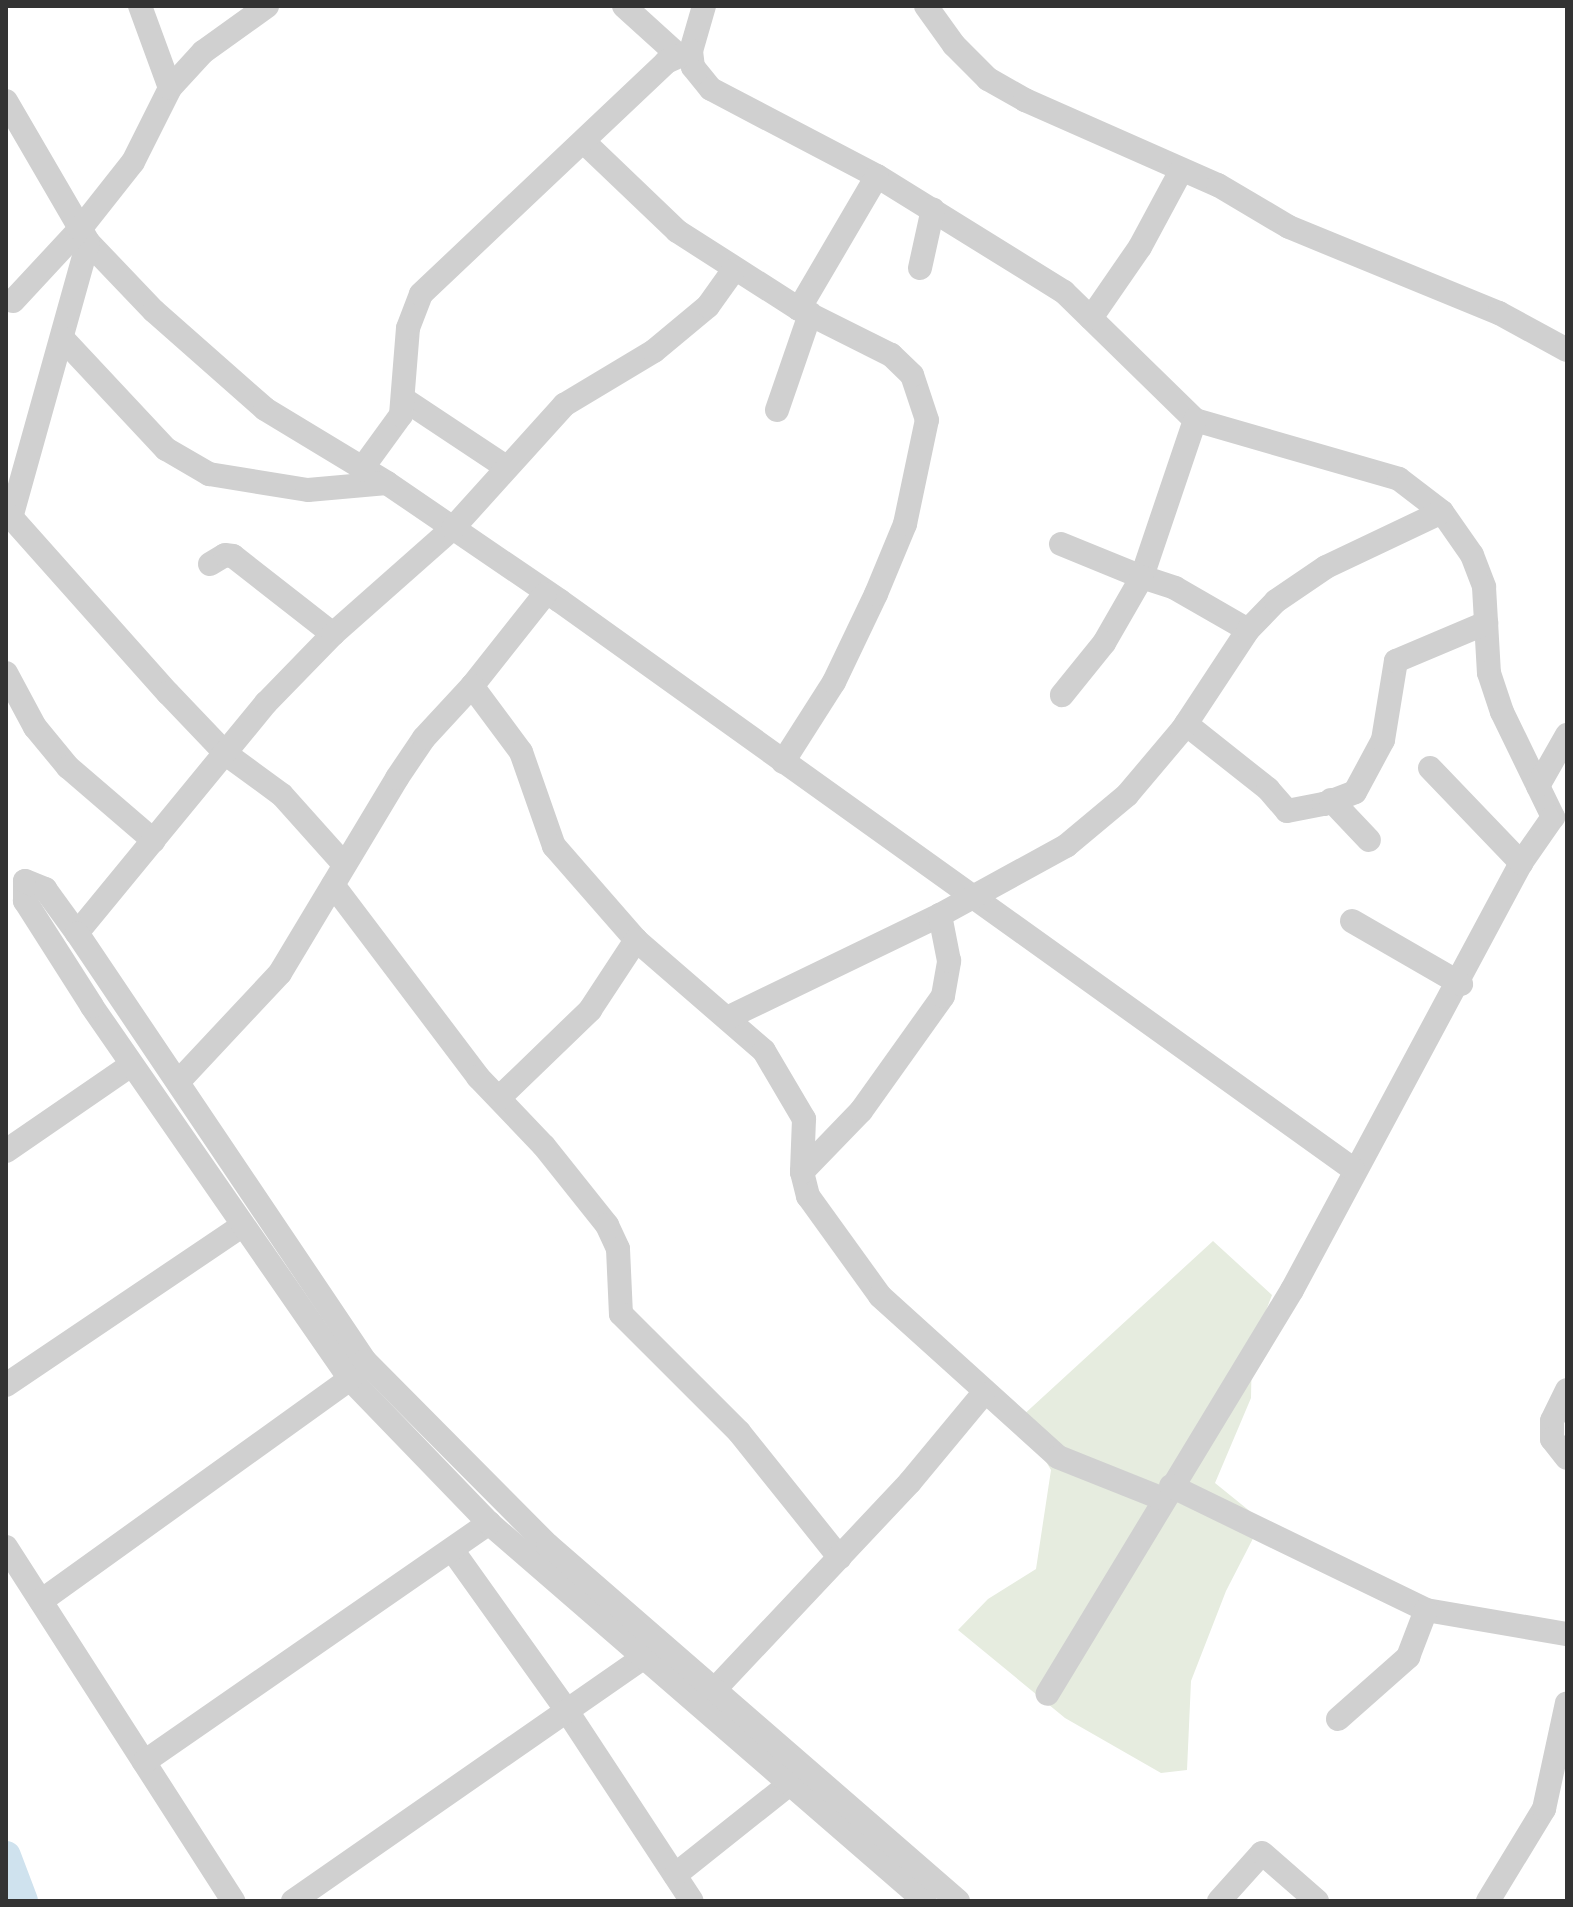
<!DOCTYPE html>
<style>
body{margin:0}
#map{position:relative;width:1573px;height:1907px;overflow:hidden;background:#fff;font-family:Manrope,sans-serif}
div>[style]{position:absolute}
.green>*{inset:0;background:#e6ecdf}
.river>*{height:30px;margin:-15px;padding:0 15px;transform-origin:15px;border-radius:15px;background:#cfe2ee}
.minor>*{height:24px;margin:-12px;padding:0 12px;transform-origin:12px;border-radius:12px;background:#d0d0d0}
span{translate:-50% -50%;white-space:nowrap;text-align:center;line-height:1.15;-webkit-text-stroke:8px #fff;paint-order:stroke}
.frame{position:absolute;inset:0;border:8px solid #333;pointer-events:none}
</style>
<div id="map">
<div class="green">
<div style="clip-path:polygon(1213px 1241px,1272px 1295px,1252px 1347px,1251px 1398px,1215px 1483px,1262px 1521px,1226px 1591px,1191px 1681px,1187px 1770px,1161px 1773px,1065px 1718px,958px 1630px,988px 1599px,1036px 1569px,1051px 1470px,1020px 1418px)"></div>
</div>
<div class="river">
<div style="left:6px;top:1856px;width:48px;rotate:69.3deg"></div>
</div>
<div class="minor">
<div style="left:140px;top:6px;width:87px;rotate:69.9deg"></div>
<div style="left:624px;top:6px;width:72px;rotate:42.2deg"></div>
<div style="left:704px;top:6px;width:47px;rotate:106.1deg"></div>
<div style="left:691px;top:51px;width:16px;rotate:83deg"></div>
<div style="left:693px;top:67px;width:28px;rotate:51deg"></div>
<div style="left:711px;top:89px;width:187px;rotate:27.7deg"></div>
<div style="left:877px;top:176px;width:220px;rotate:31.8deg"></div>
<div style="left:1064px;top:292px;width:183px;rotate:44.3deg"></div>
<div style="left:1195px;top:420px;width:212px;rotate:16.1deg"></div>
<div style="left:1399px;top:479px;width:54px;rotate:37.5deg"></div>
<div style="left:1442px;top:512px;width:52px;rotate:55.1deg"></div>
<div style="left:1472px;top:555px;width:34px;rotate:69deg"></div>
<div style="left:1484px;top:587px;width:86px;rotate:86.7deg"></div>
<div style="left:1489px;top:673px;width:41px;rotate:71.6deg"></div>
<div style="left:1502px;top:712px;width:117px;rotate:64.1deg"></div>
<div style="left:1553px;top:817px;width:56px;rotate:124.8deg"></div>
<div style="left:1521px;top:863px;width:485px;rotate:118.2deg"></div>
<div style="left:1292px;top:1290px;width:472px;rotate:121.2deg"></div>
<div style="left:926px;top:6px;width:48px;rotate:54.3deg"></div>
<div style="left:954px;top:45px;width:48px;rotate:45deg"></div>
<div style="left:988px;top:79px;width:43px;rotate:29.6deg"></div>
<div style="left:1025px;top:100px;width:211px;rotate:23.8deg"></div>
<div style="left:1218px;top:185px;width:82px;rotate:30.6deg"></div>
<div style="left:1289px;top:227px;width:227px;rotate:22.3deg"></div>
<div style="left:1499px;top:313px;width:77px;rotate:28.6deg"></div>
<div style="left:6px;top:101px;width:163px;rotate:59.8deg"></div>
<div style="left:88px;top:242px;width:95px;rotate:46.3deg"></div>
<div style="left:154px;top:311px;width:148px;rotate:41.4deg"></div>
<div style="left:265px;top:409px;width:143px;rotate:31.2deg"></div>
<div style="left:387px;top:483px;width:209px;rotate:34.3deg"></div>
<div style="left:560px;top:601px;width:975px;rotate:35.61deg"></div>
<div style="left:584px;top:142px;width:129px;rotate:43.7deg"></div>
<div style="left:677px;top:231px;width:145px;rotate:32.6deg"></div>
<div style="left:799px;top:309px;width:154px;rotate:-59.6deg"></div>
<div style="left:88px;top:242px;width:286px;rotate:105.6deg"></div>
<div style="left:11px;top:517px;width:236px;rotate:48.3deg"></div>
<div style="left:168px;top:693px;width:84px;rotate:46.4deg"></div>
<div style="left:226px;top:754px;width:69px;rotate:36.2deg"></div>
<div style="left:282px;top:795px;width:90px;rotate:48.2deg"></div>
<div style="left:920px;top:268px;width:60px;rotate:-77.6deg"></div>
<div style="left:13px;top:301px;width:98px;rotate:-47.1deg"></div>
<div style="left:80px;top:229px;width:85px;rotate:-51.7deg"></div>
<div style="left:133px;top:162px;width:83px;rotate:-63.4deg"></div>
<div style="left:170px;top:88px;width:49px;rotate:-47.5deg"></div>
<div style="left:203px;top:52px;width:79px;rotate:-35.7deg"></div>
<div style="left:1091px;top:318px;width:86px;rotate:-55.4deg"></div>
<div style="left:1140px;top:247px;width:86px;rotate:-61.7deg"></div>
<div style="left:62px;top:338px;width:152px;rotate:46.9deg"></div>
<div style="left:166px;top:449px;width:50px;rotate:30.2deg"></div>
<div style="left:209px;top:474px;width:100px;rotate:9.2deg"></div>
<div style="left:308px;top:490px;width:79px;rotate:-5.1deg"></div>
<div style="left:405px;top:400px;width:121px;rotate:33.6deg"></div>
<div style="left:777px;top:410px;width:102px;rotate:-71deg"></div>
<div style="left:1195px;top:420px;width:166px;rotate:108.7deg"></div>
<div style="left:1142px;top:577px;width:35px;rotate:18deg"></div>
<div style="left:1175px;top:588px;width:84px;rotate:29.9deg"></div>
<div style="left:361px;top:470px;width:68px;rotate:-54deg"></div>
<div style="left:401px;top:415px;width:87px;rotate:-85.4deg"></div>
<div style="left:408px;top:328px;width:36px;rotate:-69deg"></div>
<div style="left:421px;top:294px;width:337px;rotate:-43.4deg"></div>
<div style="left:666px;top:62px;width:27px;rotate:-24deg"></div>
<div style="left:1061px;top:544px;width:87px;rotate:22.2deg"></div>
<div style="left:1142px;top:577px;width:76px;rotate:119.9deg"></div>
<div style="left:1104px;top:643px;width:67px;rotate:128.9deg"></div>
<div style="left:210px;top:564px;width:17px;rotate:-31deg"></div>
<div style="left:225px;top:555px;width:8px;rotate:7deg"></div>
<div style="left:233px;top:556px;width:127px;rotate:38deg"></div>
<div style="left:545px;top:594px;width:117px;rotate:128.4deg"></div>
<div style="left:472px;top:686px;width:82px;rotate:53.4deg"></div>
<div style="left:521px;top:752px;width:100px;rotate:70.7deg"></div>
<div style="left:554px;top:846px;width:125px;rotate:48.9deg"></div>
<div style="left:636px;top:940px;width:169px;rotate:40.9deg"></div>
<div style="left:764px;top:1051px;width:79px;rotate:59.5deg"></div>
<div style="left:804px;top:1119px;width:53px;rotate:92.2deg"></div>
<div style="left:802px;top:1172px;width:25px;rotate:76deg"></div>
<div style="left:808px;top:1196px;width:123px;rotate:54.2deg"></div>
<div style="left:880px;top:1296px;width:240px;rotate:42.1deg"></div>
<div style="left:1058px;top:1457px;width:113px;rotate:21.8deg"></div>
<div style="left:6px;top:673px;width:61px;rotate:61.8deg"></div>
<div style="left:35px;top:727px;width:52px;rotate:50.5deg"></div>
<div style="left:68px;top:767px;width:113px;rotate:40.7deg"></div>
<div style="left:1186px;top:724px;width:105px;rotate:38.4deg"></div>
<div style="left:1268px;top:789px;width:29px;rotate:49deg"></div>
<div style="left:1287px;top:811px;width:38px;rotate:-11deg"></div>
<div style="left:1324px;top:804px;width:33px;rotate:-21deg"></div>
<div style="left:1355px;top:792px;width:59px;rotate:-61.7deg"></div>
<div style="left:1383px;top:740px;width:80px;rotate:-80.7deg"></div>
<div style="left:1396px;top:661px;width:98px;rotate:-22.9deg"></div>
<div style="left:783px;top:762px;width:95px;rotate:-57.5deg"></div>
<div style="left:834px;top:682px;width:98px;rotate:-64.5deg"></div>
<div style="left:876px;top:594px;width:76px;rotate:-67.5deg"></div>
<div style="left:905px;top:524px;width:106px;rotate:-78.1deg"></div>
<div style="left:927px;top:420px;width:47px;rotate:-108.4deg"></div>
<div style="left:912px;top:375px;width:29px;rotate:-136deg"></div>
<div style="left:891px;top:355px;width:103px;rotate:-153.4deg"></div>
<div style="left:1430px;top:768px;width:132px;rotate:46.2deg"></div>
<div style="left:1538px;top:786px;width:59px;rotate:-60.4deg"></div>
<div style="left:1331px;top:800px;width:55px;rotate:46.5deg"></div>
<div style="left:333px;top:885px;width:241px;rotate:52.9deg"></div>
<div style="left:478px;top:1077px;width:95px;rotate:46.3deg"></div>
<div style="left:544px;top:1146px;width:101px;rotate:51.4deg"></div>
<div style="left:607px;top:1225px;width:26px;rotate:65deg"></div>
<div style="left:618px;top:1249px;width:65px;rotate:87.4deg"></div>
<div style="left:621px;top:1314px;width:167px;rotate:45deg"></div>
<div style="left:739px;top:1432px;width:161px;rotate:51.3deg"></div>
<div style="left:1352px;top:921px;width:126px;rotate:30deg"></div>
<div style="left:77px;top:933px;width:298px;rotate:-50.6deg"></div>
<div style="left:266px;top:703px;width:96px;rotate:-45.8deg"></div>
<div style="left:333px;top:634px;width:160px;rotate:-41.5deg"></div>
<div style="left:453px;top:528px;width:166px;rotate:-47.9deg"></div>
<div style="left:564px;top:405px;width:105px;rotate:-31deg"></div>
<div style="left:654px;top:351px;width:70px;rotate:-39.8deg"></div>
<div style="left:708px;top:306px;width:43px;rotate:-54.5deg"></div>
<div style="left:727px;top:1018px;width:237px;rotate:-25.8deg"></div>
<div style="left:940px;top:915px;width:144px;rotate:-28.7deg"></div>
<div style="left:1066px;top:846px;width:80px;rotate:-39.9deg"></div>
<div style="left:1127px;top:795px;width:85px;rotate:-49.8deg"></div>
<div style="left:1182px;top:730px;width:120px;rotate:-56.6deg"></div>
<div style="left:1248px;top:630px;width:40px;rotate:-46deg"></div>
<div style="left:1276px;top:601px;width:60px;rotate:-34.2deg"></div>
<div style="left:1326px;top:567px;width:128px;rotate:-25.4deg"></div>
<div style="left:179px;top:1081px;width:148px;rotate:-46.9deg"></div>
<div style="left:280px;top:973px;width:227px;rotate:-59deg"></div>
<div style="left:397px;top:778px;width:48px;rotate:-56deg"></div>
<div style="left:424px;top:738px;width:71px;rotate:-47.3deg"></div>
<div style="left:499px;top:1098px;width:127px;rotate:-44deg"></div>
<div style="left:590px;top:1010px;width:84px;rotate:-56.7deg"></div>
<div style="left:6px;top:1151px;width:152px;rotate:-34.5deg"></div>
<div style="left:802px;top:1172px;width:85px;rotate:-46deg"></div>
<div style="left:861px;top:1111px;width:141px;rotate:-54.5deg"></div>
<div style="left:943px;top:996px;width:36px;rotate:-80deg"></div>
<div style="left:949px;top:961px;width:47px;rotate:-101.1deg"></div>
<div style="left:6px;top:1385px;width:285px;rotate:-34deg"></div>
<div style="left:1567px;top:1390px;width:34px;rotate:116deg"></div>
<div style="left:1552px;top:1421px;width:18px;rotate:90deg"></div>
<div style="left:1552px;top:1439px;width:24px;rotate:52deg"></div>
<div style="left:1171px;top:1486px;width:284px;rotate:25.9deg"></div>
<div style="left:1426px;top:1610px;width:143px;rotate:9.7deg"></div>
<div style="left:6px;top:1547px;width:421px;rotate:57.3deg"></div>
<div style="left:453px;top:1551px;width:196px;rotate:54.5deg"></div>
<div style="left:567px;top:1711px;width:227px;rotate:56.7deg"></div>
<div style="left:41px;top:1601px;width:380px;rotate:-35.7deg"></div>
<div style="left:716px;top:1688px;width:283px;rotate:-46.7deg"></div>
<div style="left:910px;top:1482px;width:114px;rotate:-50.3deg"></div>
<div style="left:1338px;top:1719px;width:94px;rotate:-41.5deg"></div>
<div style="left:1408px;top:1657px;width:50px;rotate:-69deg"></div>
<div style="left:144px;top:1762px;width:420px;rotate:-34.7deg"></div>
<div style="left:675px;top:1875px;width:149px;rotate:-38.5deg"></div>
<div style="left:293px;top:1901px;width:427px;rotate:-34.8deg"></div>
<div style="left:925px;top:1901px;width:577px;rotate:-139.08deg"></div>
<div style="left:489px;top:1523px;width:200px;rotate:-134deg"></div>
<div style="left:350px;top:1379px;width:454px;rotate:-124.7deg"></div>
<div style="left:92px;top:1006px;width:125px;rotate:-122.5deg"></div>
<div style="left:25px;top:901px;width:20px;rotate:-90deg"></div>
<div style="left:25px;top:881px;width:22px;rotate:22deg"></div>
<div style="left:45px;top:889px;width:54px;rotate:54deg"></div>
<div style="left:77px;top:933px;width:516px;rotate:56.06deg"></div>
<div style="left:365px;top:1361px;width:260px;rotate:45.2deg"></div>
<div style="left:548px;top:1545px;width:543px;rotate:40.97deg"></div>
<div style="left:1219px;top:1901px;width:64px;rotate:-48.1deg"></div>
<div style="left:1262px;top:1853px;width:73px;rotate:41.1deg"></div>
<div style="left:1488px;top:1901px;width:108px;rotate:-58.7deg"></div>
<div style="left:1544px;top:1809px;width:108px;rotate:-77.8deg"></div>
</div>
<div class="frame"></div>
</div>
